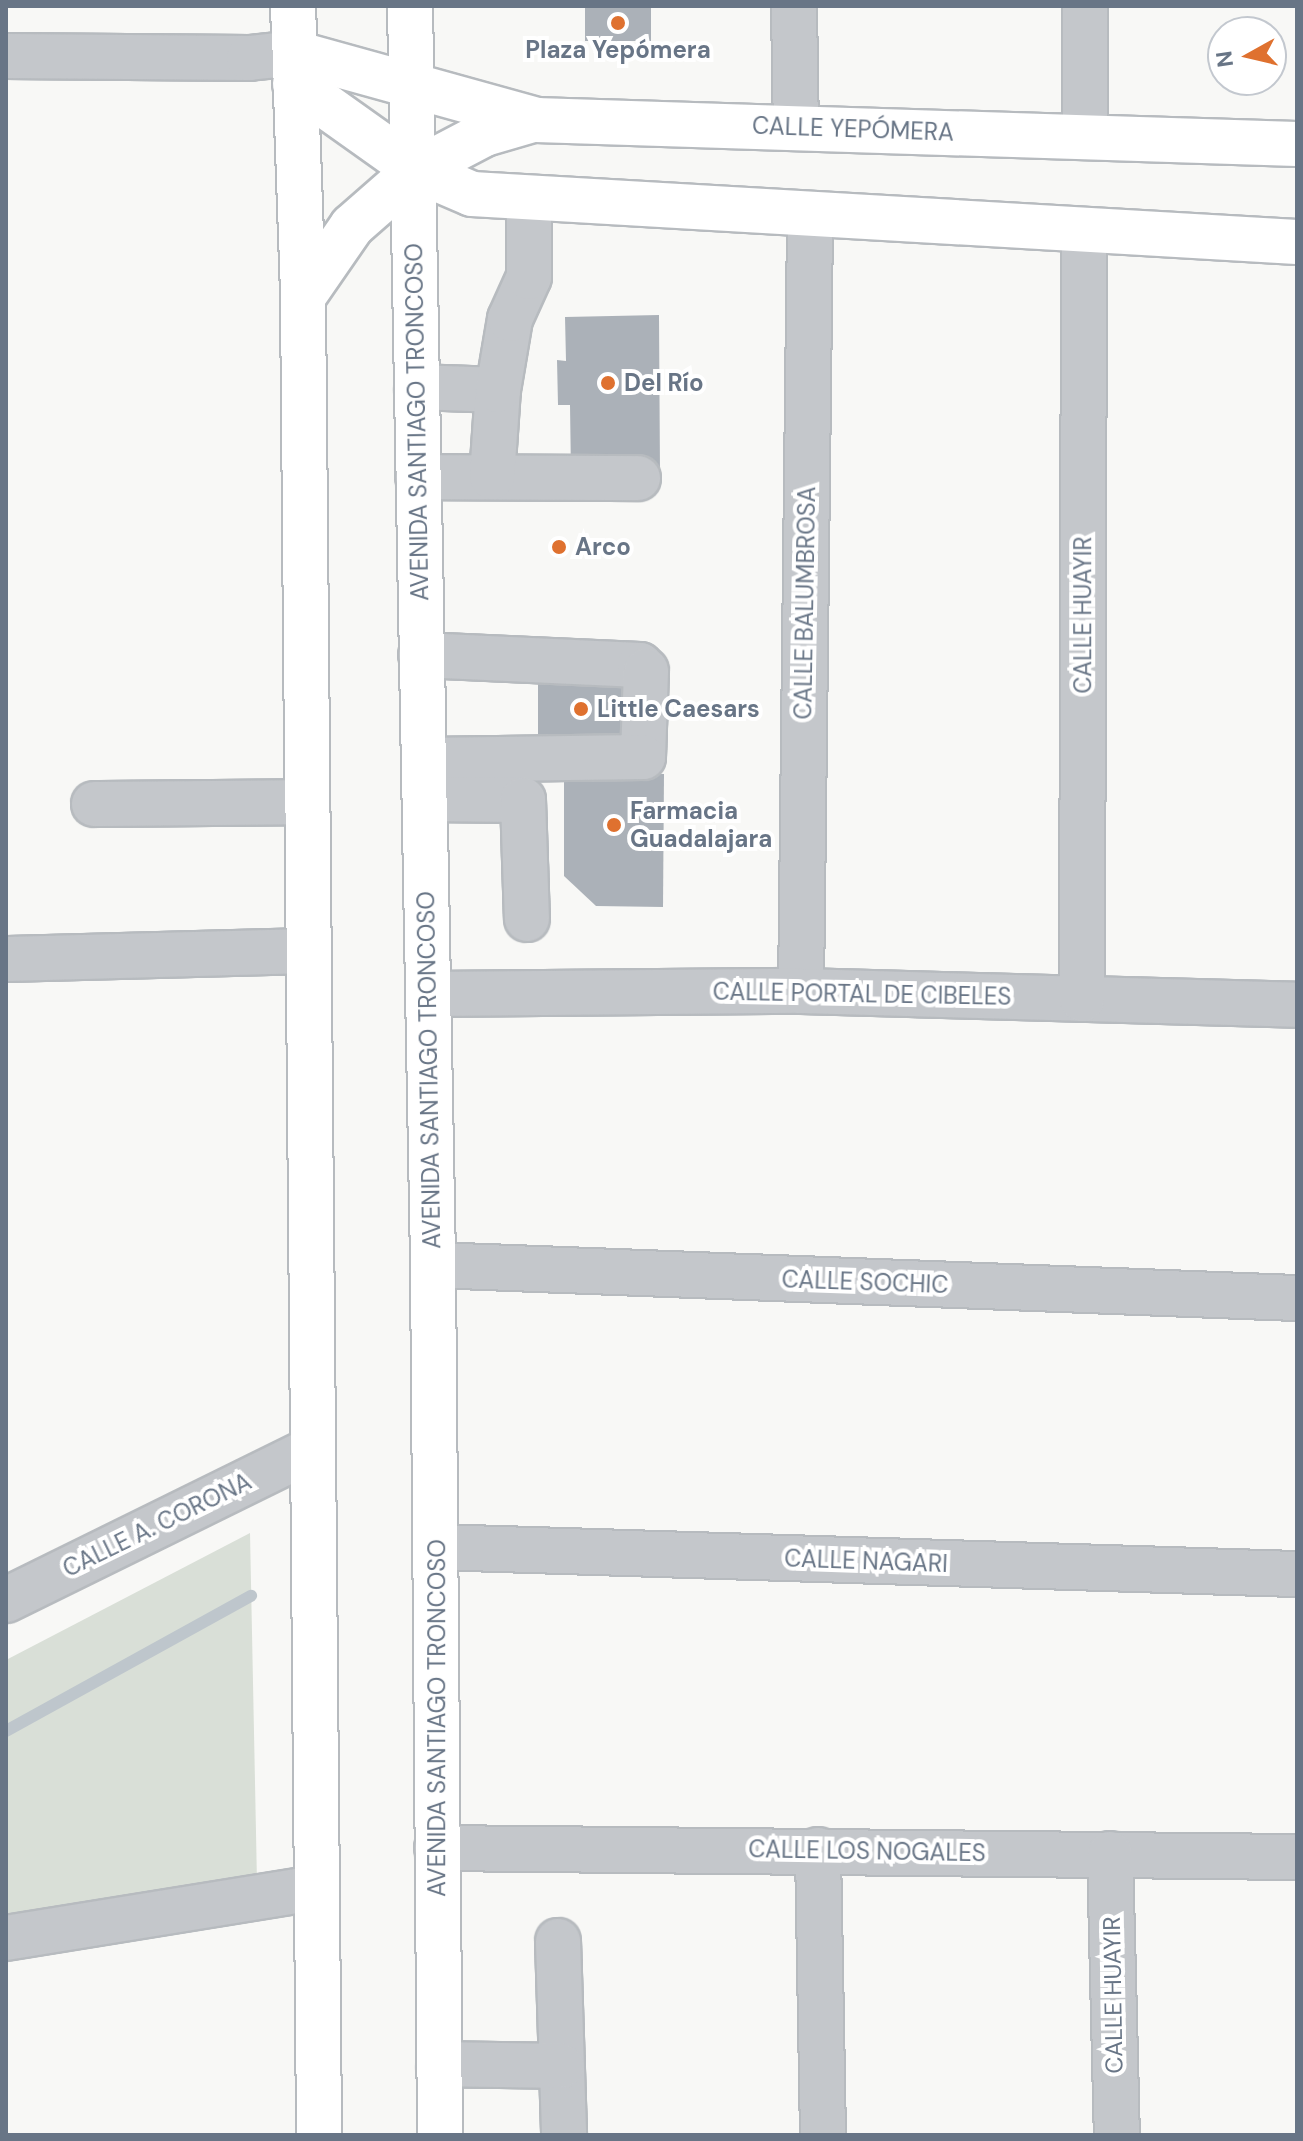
<!DOCTYPE html>
<meta charset="utf-8">
<style>
body{margin:0}
#map{position:relative;width:1303px;height:2141px;overflow:hidden;background:#f8f8f6;font-family:"DM Sans",sans-serif}
div>[style]{position:absolute}
.green>*{inset:0;background:#d9dfd7}
.stream>*{height:12px;margin:-6px;padding:0 6px;transform-origin:6px;border-radius:6px;background:#bec6cc}
.building>*{inset:0;background:#abb1b8;transform-origin:0 0}
.roads{filter:drop-shadow(2px 0 #b7bbbf) drop-shadow(-2px 0 #b7bbbf) drop-shadow(0 2px #b7bbbf) drop-shadow(0 -2px #b7bbbf)}
.minor>*{height:44px;margin:-22px;padding:0 22px;transform-origin:22px;border-radius:22px;background:#c4c7cb}
.major>*{height:44px;margin:-22px;padding:0 22px;transform-origin:22px;border-radius:22px;background:#fff}
.dots>*{width:22px;height:22px;translate:-50% -50%;box-sizing:border-box;border:4px solid #fff;border-radius:50%}
span{translate:-50% -50%;white-space:nowrap;text-align:center;line-height:1.15;-webkit-text-stroke:8px #fff;paint-order:stroke}
.poi-label{font-size:24px;color:#687586;font-weight:700}
.left{translate:0 -50%;text-align:left}
.street-label{font-size:24px;color:#687586}
.frame{position:absolute;inset:0;border:8px solid #687586;pointer-events:none}
.north{position:absolute;left:1207px;top:16px;width:80px;height:80px;box-sizing:border-box;background:#fff;border:2px solid #c3c8cf;border-radius:50%;rotate:262deg;font-size:22px;font-weight:700;line-height:32px;text-align:center;color:#687586}
.north::after{content:'';display:block;margin:auto;width:28px;height:36px;background:#df712f;clip-path:polygon(50% 0,100% 100%,50% 72%,0 100%)}
</style>
<div id="map">
<div class="green">
<div style="clip-path:polygon(250px 1533px,257px 1882px,6px 1923px,6px 1660px)"></div>
</div>
<div class="stream">
<div style="left:6px;top:1731px;width:280px;rotate:-28.9deg"></div>
</div>
<div class="building">
<div style="left:585px;top:6px;width:66px;height:35px"></div>
<div style="clip-path:polygon(659px 315px,660px 473px,571px 475px,570px 405px,558px 405px,557px 360px,566px 361px,565px 317px)"></div>
<div style="left:623px;top:677px;width:63px;height:85px;rotate:90deg"></div>
<div style="clip-path:polygon(564px 773px,664px 774px,663px 907px,596px 906px,564px 876px)"></div>
</div>
<div class="roads">
<div class="minor">
<div style="left:794px;top:6px;width:121px;rotate:89.1deg"></div>
<div style="left:1085px;top:6px;width:131px;rotate:90deg"></div>
<div style="left:6px;top:56px;width:243px;rotate:0.5deg"></div>
<div style="left:249px;top:58px;width:46px;rotate:-6.2deg"></div>
<div style="left:417px;top:387px;width:81px;rotate:2.1deg"></div>
<div style="left:418px;top:477px;width:220px;rotate:0.3deg"></div>
<div style="left:492px;top:477px;width:87px;rotate:-86.1deg"></div>
<div style="left:498px;top:390px;width:72px;rotate:-80.4deg"></div>
<div style="left:510px;top:319px;width:46px;rotate:-65.7deg"></div>
<div style="left:529px;top:277px;width:77px;rotate:-90deg"></div>
<div style="left:421px;top:655px;width:219px;rotate:2.6deg"></div>
<div style="left:640px;top:665px;width:8px;rotate:45deg"></div>
<div style="left:646px;top:671px;width:86px;rotate:92deg"></div>
<div style="left:643px;top:757px;width:219px;rotate:179.2deg"></div>
<div style="left:425px;top:799px;width:98px;rotate:0.6deg"></div>
<div style="left:523px;top:800px;width:119px;rotate:88.1deg"></div>
<div style="left:94px;top:804px;width:209px;rotate:-0.5deg"></div>
<div style="left:6px;top:959px;width:299px;rotate:-1.5deg"></div>
<div style="left:801px;top:991px;width:775px;rotate:-89.33deg"></div>
<div style="left:428px;top:994px;width:373px;rotate:-0.5deg"></div>
<div style="left:801px;top:991px;width:496px;rotate:1.6deg"></div>
<div style="left:1082px;top:999px;width:767px;rotate:-89.85deg"></div>
<div style="left:433px;top:1265px;width:865px;rotate:2.19deg"></div>
<div style="left:436px;top:1547px;width:861px;rotate:1.8deg"></div>
<div style="left:6px;top:1600px;width:338px;rotate:-26.2deg"></div>
<div style="left:437px;top:1848px;width:860px;rotate:0.6deg"></div>
<div style="left:818px;top:1850px;width:285px;rotate:89deg"></div>
<div style="left:1110px;top:1854px;width:281px;rotate:88.6deg"></div>
<div style="left:6px;top:1938px;width:312px;rotate:-9.2deg"></div>
<div style="left:558px;top:1941px;width:194px;rotate:88.2deg"></div>
<div style="left:439px;top:2064px;width:122px;rotate:0.9deg"></div>
</div>
<div class="major">
<div style="left:293px;top:6px;width:291px;rotate:88deg"></div>
<div style="left:303px;top:297px;width:1838px;rotate:89.5deg"></div>
<div style="left:410px;top:6px;width:1259px;rotate:88.95deg"></div>
<div style="left:433px;top:1265px;width:870px;rotate:89.54deg"></div>
<div style="left:295px;top:53px;width:250px;rotate:15.5deg"></div>
<div style="left:536px;top:120px;width:761px;rotate:1.81deg"></div>
<div style="left:295px;top:84px;width:148px;rotate:35.4deg"></div>
<div style="left:416px;top:170px;width:61px;rotate:23.2deg"></div>
<div style="left:472px;top:194px;width:826px;rotate:3.33deg"></div>
<div style="left:303px;top:297px;width:86px;rotate:-55.4deg"></div>
<div style="left:352px;top:226px;width:85px;rotate:-41.2deg"></div>
<div style="left:416px;top:170px;width:78px;rotate:-27.6deg"></div>
<div style="left:485px;top:134px;width:50px;rotate:-16.3deg"></div>
</div>
</div>
<div class="dots">
<div style="left:618px;top:23px;background:#df712f"></div>
<div style="left:608px;top:383px;background:#df712f"></div>
<div style="left:559px;top:547px;background:#df712f"></div>
<div style="left:581px;top:709px;background:#df712f"></div>
<div style="left:614px;top:825px;background:#df712f"></div>
</div>
<div class="poi-label">
<span style="left:618px;top:50px">Plaza Yepómera</span>
<span class="left" style="left:624px;top:383px">Del Río</span>
<span class="left" style="left:575px;top:547px">Arco</span>
<span class="left" style="left:597px;top:709px">Little Caesars</span>
<span class="left" style="left:630px;top:825px">Farmacia<br>Guadalajara</span>
</div>
<div class="street-label">
<span style="left:853px;top:129px;rotate:2deg">CALLE YEPÓMERA</span>
<span style="left:417px;top:422px;rotate:-91deg">AVENIDA SANTIAGO TRONCOSO</span>
<span style="left:805px;top:603px;rotate:-89deg">CALLE BALUMBROSA</span>
<span style="left:1083px;top:615px;rotate:-90deg">CALLE HUAYIR</span>
<span style="left:862px;top:994px;rotate:1deg">CALLE PORTAL DE CIBELES</span>
<span style="left:429px;top:1070px;rotate:-91deg">AVENIDA SANTIAGO TRONCOSO</span>
<span style="left:865px;top:1282px;rotate:2deg">CALLE SOCHIC</span>
<span style="left:157px;top:1525px;rotate:-26deg">CALLE A. CORONA</span>
<span style="left:866px;top:1561px;rotate:2deg">CALLE NAGARI</span>
<span style="left:437px;top:1718px;rotate:-90deg">AVENIDA SANTIAGO TRONCOSO</span>
<span style="left:867px;top:1851px;rotate:1deg">CALLE LOS NOGALES</span>
<span style="left:1113px;top:1995px;rotate:-91deg">CALLE HUAYIR</span>
</div>
<div class="frame"></div>
<div class="north">N</div>
</div>
